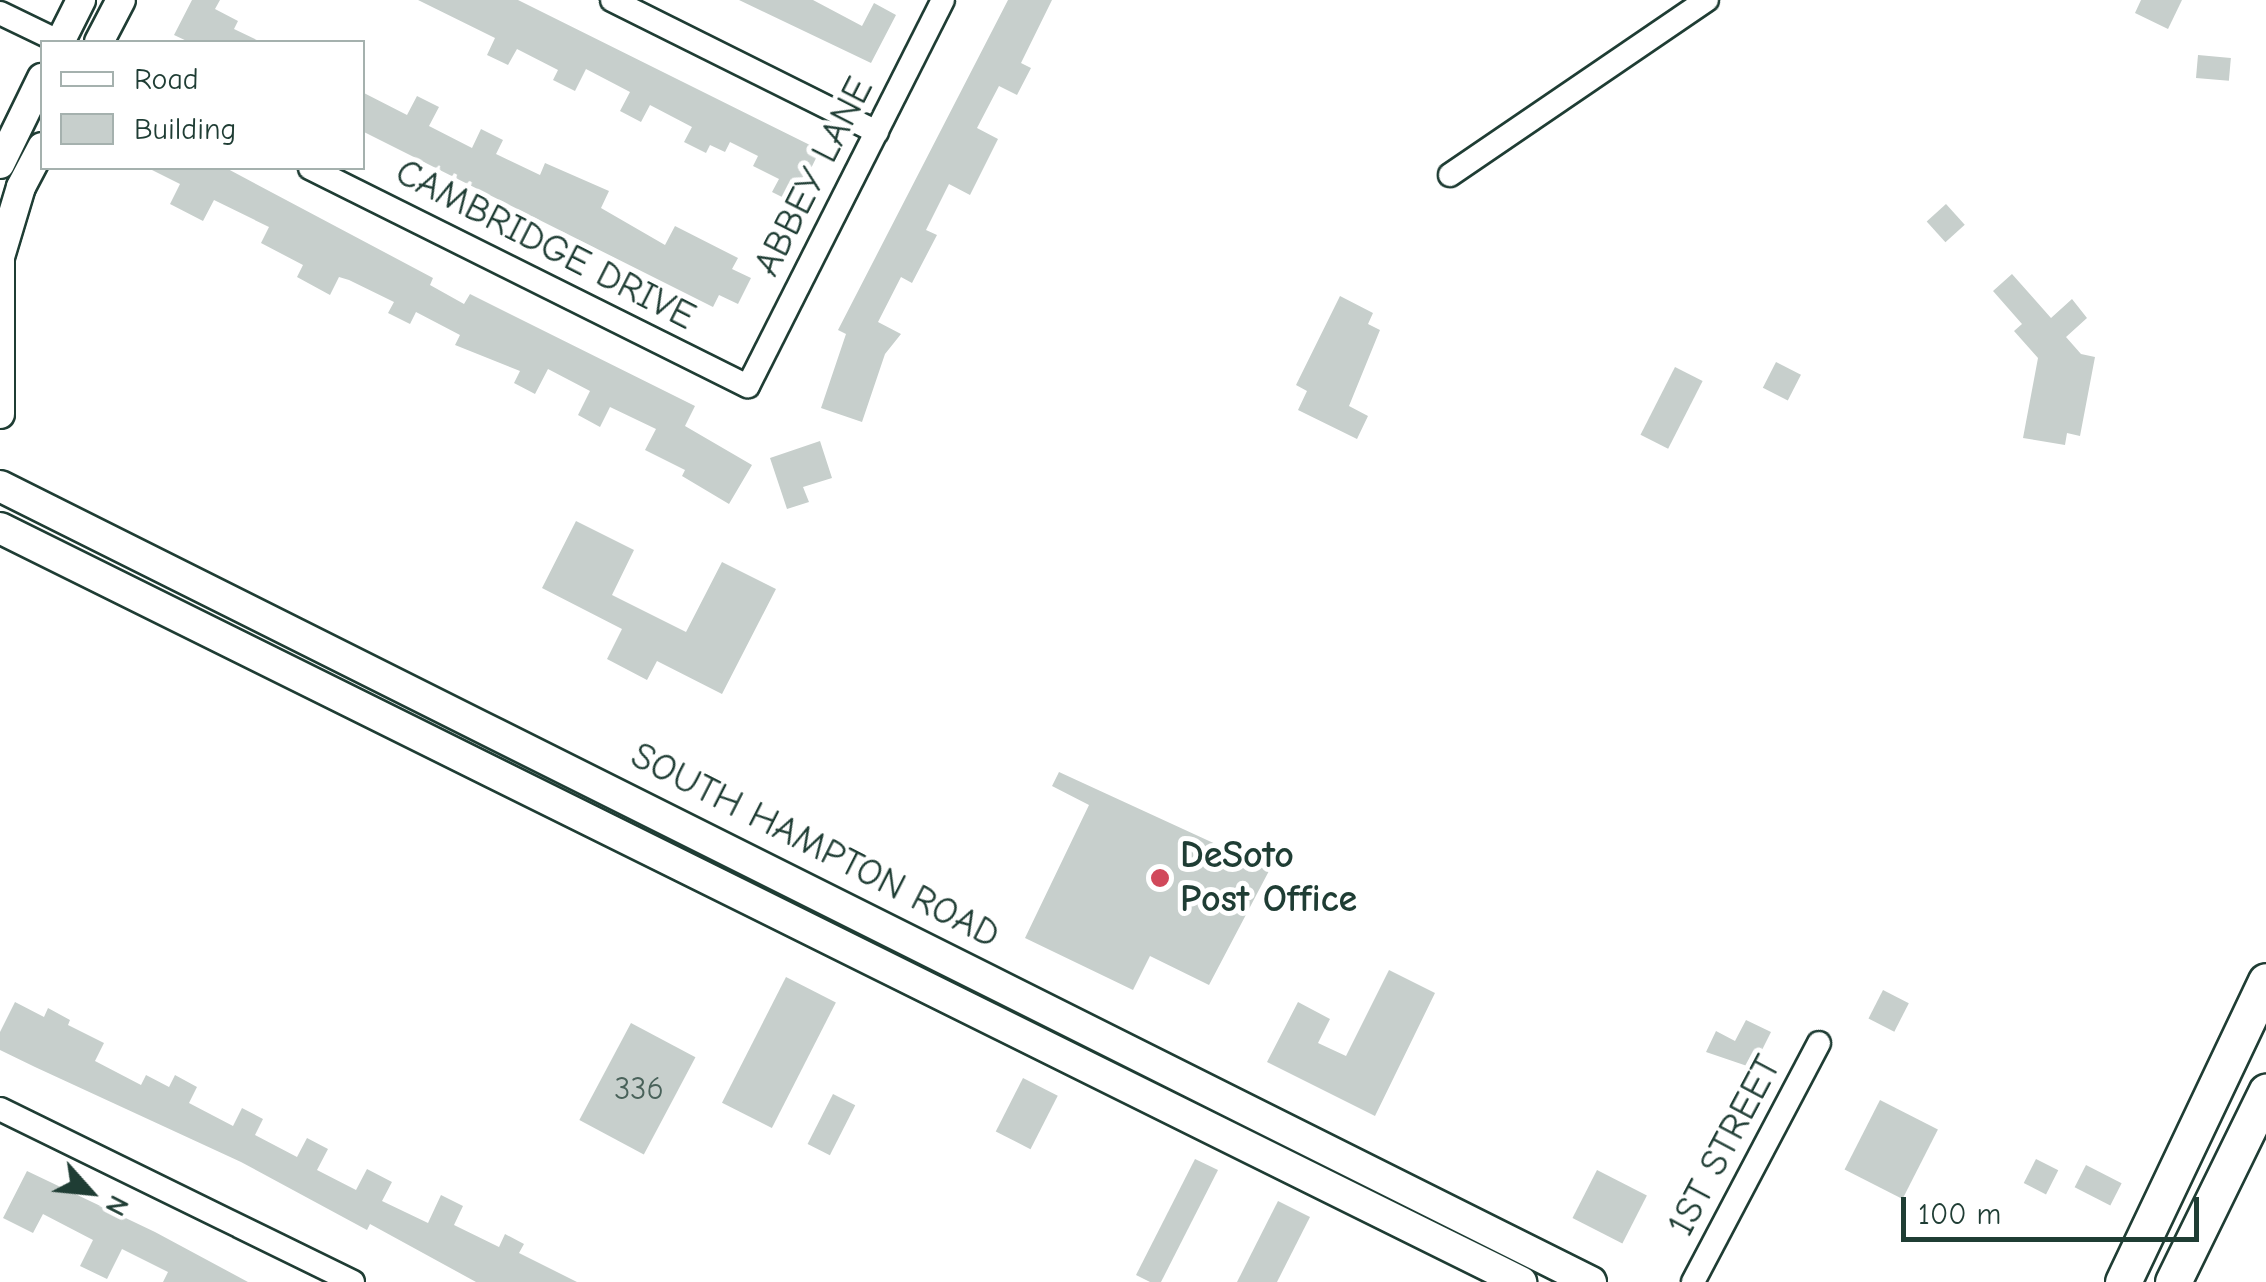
<!DOCTYPE html>
<style>
body{margin:0}
#map{position:relative;width:2266px;height:1282px;overflow:hidden;background:#fff;font-family:"Comic Neue",sans-serif}
div>[style]{position:absolute}
.building>*{inset:0;background:#c7cfcc;transform-origin:0 0}
.roads{filter:drop-shadow(2px 0 #1f3d34) drop-shadow(-2px 0 #1f3d34) drop-shadow(0 2px #1f3d34) drop-shadow(0 -2px #1f3d34)}
.minor>*{height:22px;margin:-11px;padding:0 11px;transform-origin:11px;border-radius:11px;background:#fff}
.tertiary>*{height:28px;margin:-14px;padding:0 14px;transform-origin:14px;border-radius:14px;background:#fff}
.secondary>*{height:30px;margin:-15px;padding:0 15px;transform-origin:15px;border-radius:15px;background:#fff}
.primary>*{height:35px;margin:-17.5px;padding:0 17.5px;transform-origin:17.5px;border-radius:17.5px;background:#fff}
.dots>*{width:28px;height:28px;translate:-50% -50%;box-sizing:border-box;border:5px solid #fff;border-radius:50%}
span{translate:-50% -50%;white-space:nowrap;text-align:center;line-height:1.15;-webkit-text-stroke:10px #fff;paint-order:stroke}
.number-label{font-size:32px;color:#49625a}
.number-label span{-webkit-text-stroke-width:0}
.street-label{font-size:38px;color:#1f3d34}
.poi-label{font-size:38px;color:#1f3d34;font-weight:700}
.left{translate:0 -50%;text-align:left}
.legend{position:absolute;left:40px;top:40px;width:325px;height:130px;box-sizing:border-box;background:#fff;border:2px solid #a5b1ae;margin:0;padding:12px 18px;list-style:none;font-size:30px;color:#1f3d34}
.legend li{display:flex;align-items:center;gap:20px;height:50px}
.legend b{width:50px;border:2px solid #a5b1ae}
.north{position:absolute;left:40px;top:1142px;width:100px;height:100px;-webkit-text-stroke:8px #fff;paint-order:stroke;rotate:117deg;font-size:28px;font-weight:700;line-height:40px;text-align:center;color:#1f3d34}
.north::after{content:'';display:block;margin:auto;width:35px;height:45px;background:#1f3d34;clip-path:polygon(50% 0,100% 100%,50% 72%,0 100%)}
.scale{position:absolute;left:1901px;top:1197px;width:298px;height:45px;box-sizing:border-box;border:5px solid #1f3d34;border-top:0;padding-left:12px;font-size:30px;line-height:35px;white-space:nowrap;color:#1f3d34;-webkit-text-stroke:8px #fff;paint-order:stroke}
</style>
<div id="map">
<div class="building">
<div style="clip-path:polygon(192px 0,220px 0,215px 9px,238px 21px,234px 29px,261px 42px,189px 42px,174px 35px)"></div>
<div style="clip-path:polygon(418px 0,518px 0,820px 150px,794px 203px,772px 192px,779px 179px,753px 166px,758px 156px,730px 142px,725px 152px,710px 145px,706px 153px,684px 142px,692px 127px,650px 105px,641px 122px,620px 111px,630px 92px,586px 69px,575px 91px,553px 80px,558px 70px,517px 49px,508px 65px,487px 55px,495px 38px)"></div>
<div style="clip-path:polygon(739px 0,813px 0,862px 26px,874px 3px,896px 15px,871px 63px)"></div>
<div style="clip-path:polygon(1008px 0,1052px 0,1021px 63px,1031px 68px,1017px 95px,999px 86px,977px 128px,998px 139px,970px 195px,949px 184px,926px 230px,937px 235px,912px 283px,901px 277px,878px 322px,901px 334px,885px 354px,862px 422px,821px 408px,846px 334px,838px 330px)"></div>
<div style="clip-path:polygon(2141px 0,2182px 0,2168px 29px,2135px 13px)"></div>
<div style="left:2198px;top:55px;width:33px;height:23px;rotate:5deg"></div>
<div style="clip-path:polygon(362px 92px,407px 115px,417px 96px,439px 107px,429px 126px,472px 148px,481px 129px,503px 140px,496px 154px,540px 175px,545px 163px,609px 191px,601px 208px,665px 245px,675px 226px,738px 258px,732px 269px,751px 278px,738px 304px,719px 295px,713px 307px,362px 131px)"></div>
<div style="clip-path:polygon(148px 168px,226px 168px,433px 278px,430px 285px,464px 304px,470px 294px,695px 406px,685px 426px,752px 465px,729px 504px,682px 476px,685px 470px,645px 450px,656px 429px,610px 407px,600px 427px,578px 415px,590px 391px,548px 369px,535px 394px,514px 383px,520px 371px,455px 345px,460px 335px,416px 312px,410px 324px,388px 313px,394px 302px,349px 280px,339px 277px,330px 295px,297px 277px,303px 265px,261px 243px,269px 227px,214px 200px,203px 221px,170px 204px,180px 184px)"></div>
<div style="left:1946px;top:204px;width:28px;height:26px;rotate:48deg"></div>
<div style="clip-path:polygon(2012px 274px,2051px 318px,2072px 299px,2087px 318px,2066px 337px,2081px 354px,2095px 357px,2080px 436px,2067px 433px,2065px 445px,2023px 438px,2038px 358px,2014px 331px,2022px 324px,1993px 291px)"></div>
<div style="clip-path:polygon(1340px 296px,1373px 313px,1368px 324px,1380px 330px,1349px 406px,1368px 416px,1357px 439px,1298px 410px,1307px 391px,1296px 385px)"></div>
<div style="left:1776px;top:362px;width:28px;height:29px;rotate:27deg"></div>
<div style="left:1675px;top:367px;width:31px;height:76px;rotate:27deg"></div>
<div style="clip-path:polygon(820px 441px,832px 478px,803px 487px,809px 502px,787px 509px,770px 458px)"></div>
<div style="clip-path:polygon(576px 521px,634px 550px,612px 595px,686px 632px,722px 562px,776px 589px,722px 694px,657px 661px,647px 680px,607px 659px,622px 629px,542px 588px)"></div>
<div style="clip-path:polygon(1059px 772px,1270px 869px,1209px 985px,1150px 956px,1133px 990px,1025px 938px,1089px 805px,1052px 786px)"></div>
<div style="clip-path:polygon(1389px 970px,1435px 993px,1375px 1116px,1267px 1062px,1298px 1002px,1330px 1019px,1318px 1043px,1346px 1056px)"></div>
<div style="left:786px;top:977px;width:56px;height:141px;rotate:27deg"></div>
<div style="left:1883px;top:990px;width:29px;height:32px;rotate:27deg"></div>
<div style="clip-path:polygon(15px 1002px,44px 1017px,48px 1008px,70px 1020px,68px 1025px,104px 1043px,95px 1061px,141px 1085px,146px 1075px,169px 1087px,175px 1075px,197px 1087px,189px 1103px,233px 1126px,242px 1108px,263px 1119px,255px 1135px,297px 1157px,307px 1138px,328px 1149px,317px 1170px,356px 1190px,367px 1169px,392px 1182px,382px 1201px,428px 1223px,441px 1195px,463px 1206px,454px 1225px,499px 1247px,505px 1234px,524px 1244px,519px 1253px,577px 1282px,476px 1282px,370px 1224px,367px 1230px,241px 1162px,35px 1067px,0 1050px,0 1032px)"></div>
<div style="clip-path:polygon(1746px 1020px,1771px 1032px,1753px 1068px,1706px 1052px,1716px 1031px,1735px 1041px)"></div>
<div style="left:631px;top:1023px;width:73px;height:110px;rotate:28deg"></div>
<div style="left:1023px;top:1078px;width:39px;height:60px;rotate:27deg"></div>
<div style="left:833px;top:1094px;width:25px;height:56px;rotate:27deg"></div>
<div style="left:1880px;top:1100px;width:65px;height:78px;rotate:27deg"></div>
<div style="clip-path:polygon(1195px 1159px,1218px 1170px,1161px 1282px,1150px 1282px,1136px 1275px)"></div>
<div style="left:2036px;top:1159px;width:25px;height:27px;rotate:27deg"></div>
<div style="left:2086px;top:1165px;width:40px;height:25px;rotate:27deg"></div>
<div style="left:1597px;top:1170px;width:56px;height:54px;rotate:27deg"></div>
<div style="clip-path:polygon(27px 1171px,155px 1232px,248px 1282px,163px 1282px,168px 1272px,122px 1249px,107px 1279px,80px 1266px,93px 1240px,43px 1214px,33px 1233px,3px 1218px)"></div>
<div style="clip-path:polygon(1278px 1201px,1310px 1217px,1277px 1282px,1237px 1282px)"></div>
</div>
<div class="roads">
<div class="minor">
<div style="left:612px;top:0;width:296px;rotate:26.5deg"></div>
<div style="left:0;top:13px;width:67px;rotate:25.8deg"></div>
<div style="left:310px;top:168px;width:489px;rotate:26.5deg"></div>
<div style="left:748px;top:386px;width:432px;rotate:-63.2deg"></div>
<div style="left:1450px;top:175px;width:311px;rotate:-34.3deg"></div>
<div style="left:0;top:1109px;width:393px;rotate:26.1deg"></div>
<div style="left:1693px;top:1282px;width:270px;rotate:-62.2deg"></div>
</div>
<div class="tertiary">
<div style="left:60px;top:42px;width:47px;rotate:-63.4deg"></div>
<div style="left:99px;top:42px;width:47px;rotate:-62.4deg"></div>
<div style="left:0;top:164px;width:96px;rotate:-64deg"></div>
<div style="left:0;top:414px;width:157px;rotate:-90deg"></div>
<div style="left:0;top:257px;width:73px;rotate:-73.3deg"></div>
<div style="left:21px;top:187px;width:45px;rotate:-62.3deg"></div>
</div>
<div class="secondary">
<div style="left:0;top:486px;width:1779px;rotate:26.58deg"></div>
<div style="left:0;top:528px;width:1698px;rotate:26.37deg"></div>
</div>
<div class="primary">
<div style="left:2123px;top:1282px;width:333px;rotate:-64.6deg"></div>
<div style="left:2173px;top:1282px;width:212px;rotate:-63.9deg"></div>
</div>
</div>
<div class="dots">
<div style="left:1160px;top:878px;background:#d1495b"></div>
</div>
<div class="number-label">
<span style="left:639px;top:1089px">336</span>
</div>
<div class="street-label">
<span style="left:814px;top:177px;rotate:-63deg">ABBEY LANE</span>
<span style="left:545px;top:245px;rotate:27deg">CAMBRIDGE DRIVE</span>
<span style="left:815px;top:846px;rotate:27deg">SOUTH HAMPTON ROAD</span>
<span style="left:1725px;top:1146px;rotate:-62deg">1ST STREET</span>
</div>
<div class="poi-label">
<span class="left" style="left:1180px;top:878px">DeSoto<br>Post Office</span>
</div>
<ul class="legend">
<li><b style="height:12px;background:#fff"></b>Road</li>
<li><b style="height:28px;background:#c7cfcc"></b>Building</li>
</ul>
<div class="north">N</div>
<div class="scale">100 m</div>
</div>
